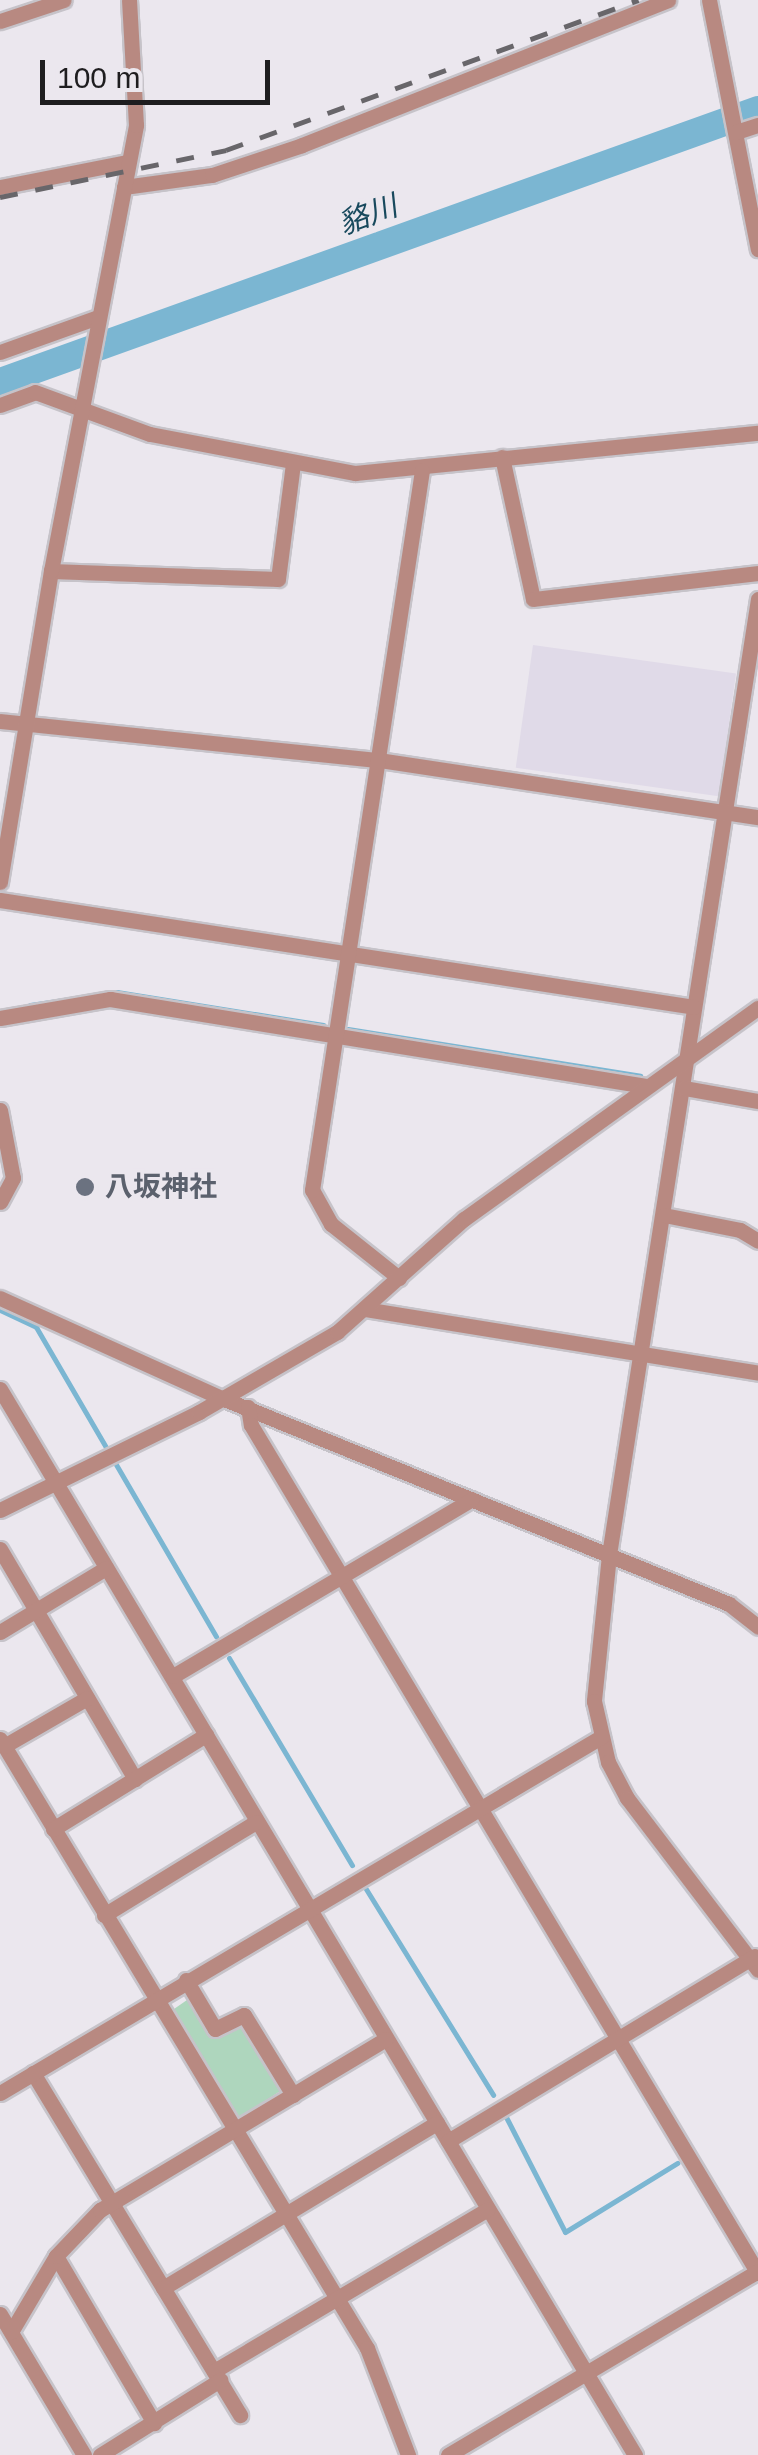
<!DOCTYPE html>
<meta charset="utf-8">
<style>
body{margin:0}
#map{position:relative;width:758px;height:2455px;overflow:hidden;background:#ebe7ee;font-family:Arial,"Noto Sans JP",sans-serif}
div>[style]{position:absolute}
.built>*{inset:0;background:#e0dae8;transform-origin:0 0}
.green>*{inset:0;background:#aed6bd}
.stream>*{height:5px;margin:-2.5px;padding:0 2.5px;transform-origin:2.5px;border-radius:2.5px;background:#7bb6d2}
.river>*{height:28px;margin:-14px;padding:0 14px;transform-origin:14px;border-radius:14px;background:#7bb6d2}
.roads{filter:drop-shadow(2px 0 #c6c3c9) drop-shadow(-2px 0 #c6c3c9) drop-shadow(0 2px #c6c3c9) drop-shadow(0 -2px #c6c3c9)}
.minor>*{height:15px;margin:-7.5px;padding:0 7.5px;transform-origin:7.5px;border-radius:7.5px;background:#b88981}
.rail>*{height:5px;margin-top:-2.5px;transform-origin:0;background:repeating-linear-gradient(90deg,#68666a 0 18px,transparent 0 36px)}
.dots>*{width:28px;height:28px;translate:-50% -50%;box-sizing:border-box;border:5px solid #ebe7ee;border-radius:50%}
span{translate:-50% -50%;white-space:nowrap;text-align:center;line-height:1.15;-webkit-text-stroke:8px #ebe7ee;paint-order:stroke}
.worship-label{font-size:28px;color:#5b616d;font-weight:700}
.left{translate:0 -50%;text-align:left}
.water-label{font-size:30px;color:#18495d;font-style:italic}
.scale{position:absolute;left:40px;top:60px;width:230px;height:45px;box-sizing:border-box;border:5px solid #1e1d1f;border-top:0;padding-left:12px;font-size:30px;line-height:35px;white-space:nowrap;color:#1e1d1f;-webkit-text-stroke:8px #ebe7ee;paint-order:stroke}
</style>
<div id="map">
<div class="built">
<div style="left:533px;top:645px;width:205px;height:124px;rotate:8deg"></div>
</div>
<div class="green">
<div style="clip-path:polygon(187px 2000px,210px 2037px,241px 2023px,282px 2090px,239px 2118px,174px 2009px)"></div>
</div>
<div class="stream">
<div style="left:30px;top:1005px;width:88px;rotate:-8.5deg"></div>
<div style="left:117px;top:992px;width:209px;rotate:9.1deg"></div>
<div style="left:348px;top:1029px;width:296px;rotate:9.1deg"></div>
<div style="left:0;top:1310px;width:40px;rotate:25deg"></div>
<div style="left:36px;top:1327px;width:358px;rotate:59.8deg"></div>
<div style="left:229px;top:1658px;width:241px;rotate:59.3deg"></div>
<div style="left:366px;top:1889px;width:242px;rotate:58.3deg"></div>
<div style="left:506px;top:2117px;width:129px;rotate:62.8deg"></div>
<div style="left:565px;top:2232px;width:132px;rotate:-31.6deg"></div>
</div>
<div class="river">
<div style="left:0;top:382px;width:805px;rotate:-19.74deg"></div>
</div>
<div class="roads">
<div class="minor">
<div style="left:709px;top:0;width:254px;rotate:78.9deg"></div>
<div style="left:0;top:21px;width:67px;rotate:-18.2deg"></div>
<div style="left:736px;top:132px;width:23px;rotate:-18deg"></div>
<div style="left:0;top:187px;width:129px;rotate:-11.1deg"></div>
<div style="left:124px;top:187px;width:89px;rotate:-7.8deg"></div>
<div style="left:212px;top:175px;width:95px;rotate:-18.4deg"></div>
<div style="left:302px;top:145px;width:394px;rotate:-21.6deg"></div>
<div style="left:0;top:352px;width:104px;rotate:-19.7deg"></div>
<div style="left:0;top:405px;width:37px;rotate:-20deg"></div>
<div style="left:35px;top:392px;width:122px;rotate:20.1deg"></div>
<div style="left:150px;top:434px;width:209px;rotate:10.8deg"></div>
<div style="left:355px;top:473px;width:405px;rotate:-5.7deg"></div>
<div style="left:502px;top:457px;width:145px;rotate:77.7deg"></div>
<div style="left:533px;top:599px;width:226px;rotate:-6.6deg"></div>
<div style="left:51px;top:571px;width:227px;rotate:2deg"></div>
<div style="left:278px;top:579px;width:117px;rotate:-82.6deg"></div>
<div style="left:758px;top:599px;width:968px;rotate:98.86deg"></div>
<div style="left:609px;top:1555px;width:147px;rotate:95.9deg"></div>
<div style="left:594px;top:1701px;width:63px;rotate:77.1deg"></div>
<div style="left:608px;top:1762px;width:41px;rotate:62.2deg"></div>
<div style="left:627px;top:1798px;width:216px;rotate:52.7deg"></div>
<div style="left:0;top:721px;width:381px;rotate:5.9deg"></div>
<div style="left:379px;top:760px;width:383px;rotate:8.6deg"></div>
<div style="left:0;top:882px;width:315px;rotate:-80.7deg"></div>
<div style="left:51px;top:571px;width:454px;rotate:-79.2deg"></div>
<div style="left:136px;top:125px;width:125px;rotate:-93.2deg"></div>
<div style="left:0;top:900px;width:702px;rotate:8.76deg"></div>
<div style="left:0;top:1018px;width:112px;rotate:-9.8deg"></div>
<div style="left:110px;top:999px;width:543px;rotate:9.22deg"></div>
<div style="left:684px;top:1088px;width:75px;rotate:10deg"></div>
<div style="left:0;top:1110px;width:69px;rotate:79.2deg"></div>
<div style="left:13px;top:1178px;width:27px;rotate:118deg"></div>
<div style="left:664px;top:1215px;width:77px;rotate:11.2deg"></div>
<div style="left:740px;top:1230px;width:21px;rotate:31deg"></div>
<div style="left:399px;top:1278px;width:87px;rotate:-141.5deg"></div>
<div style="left:331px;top:1224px;width:39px;rotate:-119deg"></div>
<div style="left:312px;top:1190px;width:728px;rotate:-81.31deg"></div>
<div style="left:0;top:1298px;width:246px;rotate:24.3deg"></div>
<div style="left:224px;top:1399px;width:545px;rotate:22.09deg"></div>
<div style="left:729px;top:1604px;width:37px;rotate:38deg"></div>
<div style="left:365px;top:1309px;width:398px;rotate:9.2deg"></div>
<div style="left:0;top:1389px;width:1241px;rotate:59.22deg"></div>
<div style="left:248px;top:1407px;width:18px;rotate:81deg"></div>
<div style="left:251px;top:1425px;width:988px;rotate:59.13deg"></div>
<div style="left:0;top:1510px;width:222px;rotate:-26.2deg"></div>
<div style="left:199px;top:1412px;width:160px;rotate:-30.1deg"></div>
<div style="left:337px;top:1332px;width:170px;rotate:-41.7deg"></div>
<div style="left:464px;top:1219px;width:362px;rotate:-35.7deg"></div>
<div style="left:0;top:1549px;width:267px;rotate:59.6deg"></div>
<div style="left:0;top:1632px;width:124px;rotate:-31.1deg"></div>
<div style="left:173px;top:1676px;width:347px;rotate:-30.6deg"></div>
<div style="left:0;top:1739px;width:711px;rotate:58.93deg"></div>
<div style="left:367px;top:2348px;width:115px;rotate:69deg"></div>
<div style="left:4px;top:1746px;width:96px;rotate:-30deg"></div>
<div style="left:53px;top:1829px;width:180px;rotate:-31.6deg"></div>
<div style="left:104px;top:1915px;width:178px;rotate:-31.5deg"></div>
<div style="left:186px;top:1980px;width:57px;rotate:59.4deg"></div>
<div style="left:215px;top:2029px;width:32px;rotate:-26deg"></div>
<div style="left:244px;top:2015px;width:94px;rotate:58.5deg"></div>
<div style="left:33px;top:2073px;width:400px;rotate:58.8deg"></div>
<div style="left:0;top:2093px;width:699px;rotate:-30.64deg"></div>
<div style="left:448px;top:2141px;width:358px;rotate:-31.1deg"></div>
<div style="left:56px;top:2256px;width:194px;rotate:59.6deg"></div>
<div style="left:163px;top:2288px;width:320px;rotate:-31.1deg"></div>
<div style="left:0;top:2314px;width:164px;rotate:59.2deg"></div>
<div style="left:11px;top:2332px;width:88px;rotate:-59.4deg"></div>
<div style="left:56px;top:2256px;width:64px;rotate:-46.3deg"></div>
<div style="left:100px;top:2210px;width:333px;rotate:-30.9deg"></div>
<div style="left:214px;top:2371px;width:318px;rotate:-30.6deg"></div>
<div style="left:100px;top:2455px;width:142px;rotate:-32deg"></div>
<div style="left:448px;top:2455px;width:360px;rotate:-30.7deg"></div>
</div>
</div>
<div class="rail">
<div style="left:0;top:197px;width:231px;rotate:-11.7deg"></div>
<div style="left:226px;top:150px;width:439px;rotate:-20deg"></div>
</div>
<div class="dots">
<div style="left:85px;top:1187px;background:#6b7280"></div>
</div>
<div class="worship-label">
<span class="left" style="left:105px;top:1187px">八坂神社</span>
</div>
<div class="water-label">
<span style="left:368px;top:215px;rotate:-20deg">貉川</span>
</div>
<div class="scale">100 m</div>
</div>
